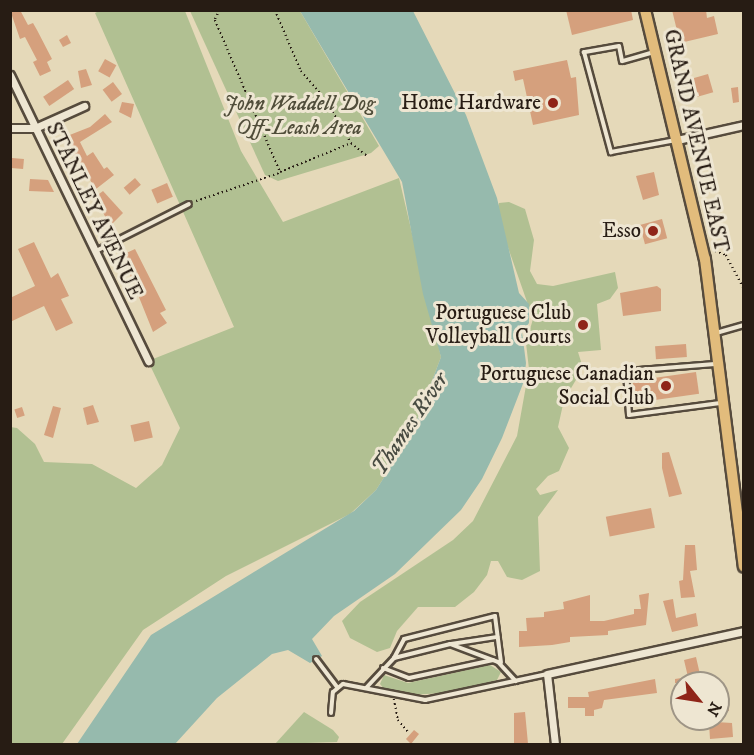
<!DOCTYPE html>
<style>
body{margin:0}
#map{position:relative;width:754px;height:755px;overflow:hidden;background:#e5d9b9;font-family:"IM FELL DW Pica",serif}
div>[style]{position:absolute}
.green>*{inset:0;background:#b1c092}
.water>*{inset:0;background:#96baad}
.building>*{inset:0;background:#d5a07d;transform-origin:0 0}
.path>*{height:1.5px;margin-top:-0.75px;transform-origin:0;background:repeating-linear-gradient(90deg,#271c14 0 1.5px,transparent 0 4.5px)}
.roads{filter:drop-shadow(2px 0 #564b3d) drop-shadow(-2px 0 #564b3d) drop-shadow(0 2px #564b3d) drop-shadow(0 -2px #564b3d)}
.lane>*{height:4px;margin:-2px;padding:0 2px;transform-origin:2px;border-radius:2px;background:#eee6d2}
.street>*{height:7px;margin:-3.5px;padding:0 3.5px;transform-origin:3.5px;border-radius:3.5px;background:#eee6d2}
.primary>*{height:10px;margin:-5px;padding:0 5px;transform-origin:5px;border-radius:5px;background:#e2bc7c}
.dots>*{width:16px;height:16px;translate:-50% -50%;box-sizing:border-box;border:3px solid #eee6d2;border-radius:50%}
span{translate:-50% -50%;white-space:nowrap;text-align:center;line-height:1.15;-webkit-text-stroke:6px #eee6d2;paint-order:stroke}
.poi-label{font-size:21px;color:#271c14}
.right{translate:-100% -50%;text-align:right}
.park-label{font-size:21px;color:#504d3a;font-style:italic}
.street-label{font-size:21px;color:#271c14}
.water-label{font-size:22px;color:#484b42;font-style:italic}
.frame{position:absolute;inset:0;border:12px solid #271c14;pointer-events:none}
.north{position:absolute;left:670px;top:671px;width:60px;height:60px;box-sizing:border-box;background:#eee6d2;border:2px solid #9e9586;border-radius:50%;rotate:120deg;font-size:16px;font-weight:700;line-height:24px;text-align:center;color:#271c14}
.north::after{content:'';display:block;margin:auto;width:21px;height:27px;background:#8f2418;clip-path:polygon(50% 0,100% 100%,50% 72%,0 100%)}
</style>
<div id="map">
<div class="green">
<div style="clip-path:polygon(101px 10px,185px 11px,241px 151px,283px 222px,399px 178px,441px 357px,412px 433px,376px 490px,350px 514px,226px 576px,143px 630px,62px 744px,11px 744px,10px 427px,17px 428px,35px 444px,44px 462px,92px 464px,136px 488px,162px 465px,180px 428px,148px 361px,234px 327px,95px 13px)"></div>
<div style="clip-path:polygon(190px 11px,300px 11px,379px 146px,371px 153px,278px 181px,265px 175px)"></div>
<div style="clip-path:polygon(509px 202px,525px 209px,534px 240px,530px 271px,537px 284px,553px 286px,615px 272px,618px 288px,610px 299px,597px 304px,601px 350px,578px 352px,583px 368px,564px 400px,558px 427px,569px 448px,559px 471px,548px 476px,536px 489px,540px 495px,558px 490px,538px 517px,540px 571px,522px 580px,507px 577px,498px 561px,491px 561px,487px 575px,474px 592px,455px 607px,418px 607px,397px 631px,390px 648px,377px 652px,350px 638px,342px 621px,360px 602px,453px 540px,473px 521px,517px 436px,529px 369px,526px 343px,533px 319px,496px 213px,499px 203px)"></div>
<div style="clip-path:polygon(490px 665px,501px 672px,497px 680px,445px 693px,408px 695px,384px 689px,380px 684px,384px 675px,408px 683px)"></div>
<div style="clip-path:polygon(304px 712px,333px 730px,339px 737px,337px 742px,275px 744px)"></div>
</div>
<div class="water">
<div style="clip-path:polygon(300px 11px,413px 11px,466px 115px,497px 198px,519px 293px,529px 304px,529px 323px,522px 332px,526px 363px,524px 381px,502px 438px,482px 479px,461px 510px,395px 574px,334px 616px,312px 639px,322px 656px,310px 663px,288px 650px,272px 654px,217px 698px,175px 744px,77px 744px,151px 635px,354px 511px,376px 490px,412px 433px,441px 357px,423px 294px,402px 182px)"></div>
</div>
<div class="building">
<div style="clip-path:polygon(10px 10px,20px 10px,28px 25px,33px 23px,37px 30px,52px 59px,47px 62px,51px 71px,40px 76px,33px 62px,37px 60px,25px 37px,20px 39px)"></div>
<div style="clip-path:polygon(566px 10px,631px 10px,633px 20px,572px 35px)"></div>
<div style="clip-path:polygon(672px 10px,706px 10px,707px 18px,714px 16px,718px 34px,680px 43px)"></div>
<div style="clip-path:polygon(67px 35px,71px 43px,63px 47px,59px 40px)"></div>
<div style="left:105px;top:59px;width:13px;height:14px;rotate:29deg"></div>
<div style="clip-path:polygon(567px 60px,571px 78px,576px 77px,579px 115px,533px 125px,523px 79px,515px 81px,513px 71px)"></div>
<div style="clip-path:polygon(86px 69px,92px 85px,81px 88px,78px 71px)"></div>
<div style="left:708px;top:74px;width:19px;height:19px;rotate:74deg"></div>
<div style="left:68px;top:80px;width:11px;height:30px;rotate:56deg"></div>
<div style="left:113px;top:82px;width:15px;height:13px;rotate:53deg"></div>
<div style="clip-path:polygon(738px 87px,739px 102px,733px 103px,731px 88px)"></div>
<div style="clip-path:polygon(122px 102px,134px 104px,131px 118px,119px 112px)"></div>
<div style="clip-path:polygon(105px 114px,112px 122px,80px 142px,87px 156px,93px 152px,104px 169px,107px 167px,114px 175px,96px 189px,62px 138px,90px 127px)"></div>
<div style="left:12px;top:158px;width:12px;height:10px;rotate:5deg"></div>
<div style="clip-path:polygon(654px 172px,659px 195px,643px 200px,636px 176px)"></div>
<div style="left:135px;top:178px;width:9px;height:15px;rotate:49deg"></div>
<div style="clip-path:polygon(30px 179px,48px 180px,54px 192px,29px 191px)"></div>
<div style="left:167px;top:183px;width:15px;height:17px;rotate:67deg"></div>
<div style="clip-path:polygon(103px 191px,123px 213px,110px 226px,95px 197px)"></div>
<div style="left:662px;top:219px;width:20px;height:23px;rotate:75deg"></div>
<div style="clip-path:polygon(34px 242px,51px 278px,58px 273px,69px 296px,61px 299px,73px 323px,56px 331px,44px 306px,10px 322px,10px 298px,35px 286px,18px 249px)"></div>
<div style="clip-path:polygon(135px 249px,166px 310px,160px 313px,167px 323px,153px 332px,122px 255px)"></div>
<div style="clip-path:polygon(657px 286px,661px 289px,661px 311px,623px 316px,620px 293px)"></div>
<div style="left:686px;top:344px;width:13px;height:31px;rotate:86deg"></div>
<div style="left:696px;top:372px;width:22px;height:64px;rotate:82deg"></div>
<div style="clip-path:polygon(93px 405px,99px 422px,87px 425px,83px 408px)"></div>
<div style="clip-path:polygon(53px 406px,61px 408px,53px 438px,44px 435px)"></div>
<div style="left:22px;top:407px;width:9px;height:8px;rotate:72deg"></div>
<div style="left:149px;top:421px;width:17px;height:19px;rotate:77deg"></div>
<div style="clip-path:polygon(669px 452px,682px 494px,669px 497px,662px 468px,662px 453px)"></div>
<div style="left:651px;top:508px;width:20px;height:46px;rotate:79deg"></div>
<div style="clip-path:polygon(685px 545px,695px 545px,697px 570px,690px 571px,695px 597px,681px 598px,679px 581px,683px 580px)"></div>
<div style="clip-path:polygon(649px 593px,646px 625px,608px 631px,608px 635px,570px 637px,570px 642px,552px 645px,519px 647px,519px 631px,527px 631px,526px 618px,544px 617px,544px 612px,564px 609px,563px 602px,590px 595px,590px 621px,604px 621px,634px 614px,634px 609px,641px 609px,639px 595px)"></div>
<div style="clip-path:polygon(673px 599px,676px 618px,696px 613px,698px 626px,672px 632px,663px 601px)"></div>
<div style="clip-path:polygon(696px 657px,702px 683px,675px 683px,675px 679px,688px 677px,684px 660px)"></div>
<div style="clip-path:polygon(655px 679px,657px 693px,604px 700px,602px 708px,594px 710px,594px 716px,585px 716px,585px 708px,568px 708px,568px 697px,589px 697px,588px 692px)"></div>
<div style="clip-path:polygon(727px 690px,729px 711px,718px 711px,718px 691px)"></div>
<div style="clip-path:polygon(525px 712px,528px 744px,514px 744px,514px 713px)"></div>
<div style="clip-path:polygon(716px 722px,732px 723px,733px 737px,710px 739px,709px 723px)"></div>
<div style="clip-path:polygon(414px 730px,419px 734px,411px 744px,406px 739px)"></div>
</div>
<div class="path">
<div style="left:220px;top:10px;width:11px;rotate:117deg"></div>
<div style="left:215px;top:20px;width:165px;rotate:66.8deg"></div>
<div style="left:280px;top:172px;width:77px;rotate:-22.2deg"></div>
<div style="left:275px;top:10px;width:66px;rotate:66.9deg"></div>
<div style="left:301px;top:71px;width:38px;rotate:49deg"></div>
<div style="left:326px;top:100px;width:50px;rotate:59.8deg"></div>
<div style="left:351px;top:143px;width:22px;rotate:39deg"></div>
<div style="left:196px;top:201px;width:88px;rotate:-18.6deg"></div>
<div style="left:715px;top:251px;width:12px;rotate:20deg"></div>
<div style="left:726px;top:255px;width:38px;rotate:62deg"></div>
<div style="left:394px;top:699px;width:21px;rotate:79deg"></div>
<div style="left:398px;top:720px;width:17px;rotate:50deg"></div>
</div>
<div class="roads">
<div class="lane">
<div style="left:654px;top:52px;width:33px;rotate:164deg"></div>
<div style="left:622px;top:61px;width:15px;rotate:-101deg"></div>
<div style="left:619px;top:46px;width:36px;rotate:170deg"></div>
<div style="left:584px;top:52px;width:104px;rotate:74.9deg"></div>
<div style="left:611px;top:152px;width:66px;rotate:-10.5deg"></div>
<div style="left:96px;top:251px;width:104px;rotate:-26.8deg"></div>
<div style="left:716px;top:333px;width:29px;rotate:-16deg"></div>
<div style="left:715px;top:364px;width:89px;rotate:175.5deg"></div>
<div style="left:626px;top:371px;width:44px;rotate:86.1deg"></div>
<div style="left:629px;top:415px;width:92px;rotate:-7.5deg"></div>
<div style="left:451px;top:644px;width:47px;rotate:-8.7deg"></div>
<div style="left:394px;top:658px;width:21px;rotate:-62deg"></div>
<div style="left:404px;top:639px;width:94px;rotate:-14.2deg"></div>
<div style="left:495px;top:616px;width:47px;rotate:82.7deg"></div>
<div style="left:316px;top:659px;width:35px;rotate:53deg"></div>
<div style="left:383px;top:668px;width:28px;rotate:21deg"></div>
<div style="left:409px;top:678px;width:86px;rotate:-12.1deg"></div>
<div style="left:366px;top:688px;width:41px;rotate:-47deg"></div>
<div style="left:394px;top:658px;width:58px;rotate:-14deg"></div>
<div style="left:450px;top:644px;width:51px;rotate:20.6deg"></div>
<div style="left:498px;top:662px;width:26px;rotate:47deg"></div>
<div style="left:331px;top:713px;width:21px;rotate:-85deg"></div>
<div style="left:333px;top:692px;width:13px;rotate:-39deg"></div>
<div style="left:343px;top:684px;width:84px;rotate:11deg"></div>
<div style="left:425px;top:700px;width:125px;rotate:-12deg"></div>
</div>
<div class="street">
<div style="left:10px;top:75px;width:318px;rotate:64.2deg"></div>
<div style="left:10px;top:128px;width:25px"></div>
<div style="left:35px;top:128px;width:54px;rotate:-24.2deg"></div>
<div style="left:677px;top:140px;width:69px;rotate:-12.6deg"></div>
<div style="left:555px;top:744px;width:70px;rotate:-96.5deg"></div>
<div style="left:547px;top:674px;width:202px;rotate:-12.3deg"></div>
</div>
<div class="primary">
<div style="left:645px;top:10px;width:256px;rotate:76.5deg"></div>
<div style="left:705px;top:259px;width:310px;rotate:82.8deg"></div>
</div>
</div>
<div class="dots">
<div style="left:553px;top:103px;background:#8f2418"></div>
<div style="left:653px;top:231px;background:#8f2418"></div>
<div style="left:583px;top:325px;background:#8f2418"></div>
<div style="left:666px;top:386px;background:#8f2418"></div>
</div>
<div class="poi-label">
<span class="right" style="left:541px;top:103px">Home Hardware</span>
<span class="right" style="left:641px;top:231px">Esso</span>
<span class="right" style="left:571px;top:325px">Portuguese Club<br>Volleyball Courts</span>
<span class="right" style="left:654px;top:386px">Portuguese Canadian<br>Social Club</span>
</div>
<div class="park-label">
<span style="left:299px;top:116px">John Waddell Dog<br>Off-Leash Area</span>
</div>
<div class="street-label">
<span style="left:696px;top:141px;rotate:77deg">GRAND AVENUE EAST</span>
<span style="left:94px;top:211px;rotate:64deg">STANLEY AVENUE</span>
</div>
<div class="water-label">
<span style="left:410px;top:424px;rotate:-56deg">Thames River</span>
</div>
<div class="frame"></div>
<div class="north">N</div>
</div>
